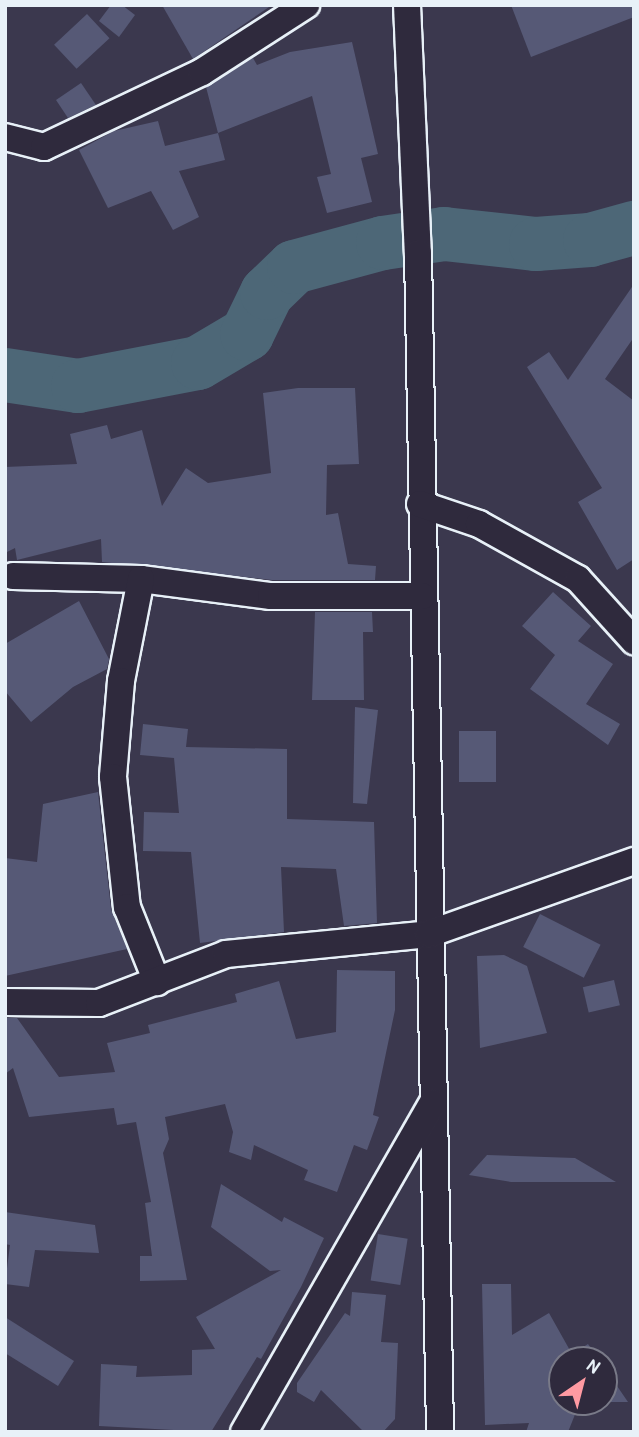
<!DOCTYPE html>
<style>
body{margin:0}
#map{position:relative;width:639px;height:1437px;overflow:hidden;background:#3b384e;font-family:"Patrick Hand",sans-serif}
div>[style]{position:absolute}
.river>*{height:54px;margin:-27px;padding:0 27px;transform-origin:27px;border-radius:27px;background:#4d6777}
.building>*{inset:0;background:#565976;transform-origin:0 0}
.roads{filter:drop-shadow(2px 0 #e8f1f8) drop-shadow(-2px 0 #e8f1f8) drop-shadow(0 2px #e8f1f8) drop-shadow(0 -2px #e8f1f8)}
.minor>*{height:26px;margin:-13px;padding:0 13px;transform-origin:13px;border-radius:13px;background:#2f2a3d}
span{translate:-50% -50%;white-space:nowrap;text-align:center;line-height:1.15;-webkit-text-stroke:5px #2f2a3d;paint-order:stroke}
.frame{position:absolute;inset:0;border:7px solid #e8f1f8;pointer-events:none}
.north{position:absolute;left:548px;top:1346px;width:70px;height:70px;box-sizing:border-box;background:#2f2a3d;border:2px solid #797a88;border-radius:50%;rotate:35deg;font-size:19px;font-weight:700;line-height:28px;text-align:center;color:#e8f1f8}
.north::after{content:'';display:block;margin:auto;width:24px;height:32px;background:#ff9aa2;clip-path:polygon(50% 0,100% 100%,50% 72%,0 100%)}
</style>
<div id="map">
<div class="river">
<div style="left:5px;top:375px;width:74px;rotate:8.6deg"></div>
<div style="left:78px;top:386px;width:122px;rotate:-10.9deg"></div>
<div style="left:198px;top:363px;width:57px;rotate:-30.6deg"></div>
<div style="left:247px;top:334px;width:46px;rotate:-64deg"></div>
<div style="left:267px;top:293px;width:37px;rotate:-44deg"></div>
<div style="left:294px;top:267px;width:92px;rotate:-15.1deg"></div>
<div style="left:383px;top:243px;width:62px;rotate:-8.4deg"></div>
<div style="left:444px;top:234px;width:93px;rotate:6.2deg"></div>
<div style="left:536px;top:244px;width:54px;rotate:-4.2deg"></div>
<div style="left:590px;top:240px;width:46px;rotate:-15.3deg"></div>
</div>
<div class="building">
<div style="clip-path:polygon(111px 5px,122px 5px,135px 15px,119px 37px,99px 21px)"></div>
<div style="clip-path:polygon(162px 5px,272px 5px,193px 59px)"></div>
<div style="clip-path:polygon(511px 5px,634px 5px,634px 17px,531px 57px)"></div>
<div style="left:87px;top:14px;width:33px;height:45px;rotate:47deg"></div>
<div style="clip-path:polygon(352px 42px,378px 154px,361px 158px,372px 202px,327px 213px,317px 177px,331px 174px,312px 96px,218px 133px,206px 87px,253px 58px,257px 65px,290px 52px)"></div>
<div style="clip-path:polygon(81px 83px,96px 105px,68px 118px,56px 100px)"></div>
<div style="clip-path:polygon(158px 121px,165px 146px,218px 133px,225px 160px,179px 171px,199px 217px,173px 230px,151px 191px,108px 208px,79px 150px,114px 131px)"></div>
<div style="clip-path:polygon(634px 284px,634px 337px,605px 379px,634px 401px,634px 559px,617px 570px,578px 502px,602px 488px,527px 367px,549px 352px,568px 380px)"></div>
<div style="clip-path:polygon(298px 388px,355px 388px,359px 464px,327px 465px,326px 515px,338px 513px,348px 564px,376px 566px,375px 580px,272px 580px,102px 562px,101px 539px,17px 560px,15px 548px,5px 553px,5px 467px,77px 464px,70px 434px,107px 425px,111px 439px,142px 430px,162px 506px,186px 468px,208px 483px,271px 473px,263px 393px)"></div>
<div style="clip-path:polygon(553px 592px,591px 626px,578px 641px,613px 664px,586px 704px,620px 724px,608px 745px,530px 689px,555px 655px,522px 626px)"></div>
<div style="clip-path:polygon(79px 601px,109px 659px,107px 669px,73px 687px,31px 722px,5px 691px,5px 644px)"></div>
<div style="clip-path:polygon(315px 612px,372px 612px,373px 632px,363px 632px,364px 700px,312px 700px)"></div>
<div style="clip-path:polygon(355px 707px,378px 710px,367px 804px,353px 803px)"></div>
<div style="clip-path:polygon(143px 724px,188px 729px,186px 747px,287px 749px,287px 819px,374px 822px,377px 923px,344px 926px,336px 869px,281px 867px,284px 932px,200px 943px,191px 852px,143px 851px,144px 812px,179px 813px,174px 758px,140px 755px)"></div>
<div style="left:459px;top:731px;width:37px;height:51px"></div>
<div style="clip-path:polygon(98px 792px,111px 909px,127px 949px,5px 976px,5px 858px,37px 862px,43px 804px)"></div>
<div style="left:540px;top:914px;width:68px;height:37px;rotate:27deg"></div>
<div style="clip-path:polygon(504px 955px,527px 966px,547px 1033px,480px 1048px,477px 956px)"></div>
<div style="clip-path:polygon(337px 970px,395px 971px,395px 1010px,373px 1115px,379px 1117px,367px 1150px,354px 1145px,337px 1192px,304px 1180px,308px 1170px,254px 1145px,251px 1160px,229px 1152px,233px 1132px,225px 1104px,165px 1117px,169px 1139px,163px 1153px,187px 1280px,140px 1281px,140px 1256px,152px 1256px,145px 1203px,151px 1202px,136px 1122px,117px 1125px,114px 1108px,29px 1117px,13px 1068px,5px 1074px,5px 1018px,17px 1018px,59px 1077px,115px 1072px,107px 1043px,150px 1033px,148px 1025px,237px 1002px,235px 994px,279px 981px,296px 1039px,336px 1032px)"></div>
<div style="left:614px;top:980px;width:26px;height:32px;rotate:77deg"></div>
<div style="clip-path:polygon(487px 1155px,575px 1158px,616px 1182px,511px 1182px,469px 1175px)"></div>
<div style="clip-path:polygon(221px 1184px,282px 1222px,284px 1217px,324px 1238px,301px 1287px,261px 1359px,257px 1357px,211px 1432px,99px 1426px,101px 1364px,137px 1366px,136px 1377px,192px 1375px,192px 1350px,215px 1349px,196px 1317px,281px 1270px,270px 1271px,211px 1227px)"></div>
<div style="clip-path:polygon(5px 1212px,95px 1225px,99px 1253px,35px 1250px,29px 1287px,5px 1284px,10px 1245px,5px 1244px)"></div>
<div style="left:378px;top:1234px;width:30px;height:47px;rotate:9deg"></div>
<div style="clip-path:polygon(482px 1284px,511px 1284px,512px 1335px,549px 1313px,572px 1354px,588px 1344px,599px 1360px,562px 1360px,562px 1402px,604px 1402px,604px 1367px,628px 1402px,580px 1402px,568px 1432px,526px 1432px,529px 1423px,485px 1425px)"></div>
<div style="clip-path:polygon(352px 1292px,386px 1295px,381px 1342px,398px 1343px,395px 1419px,383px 1432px,364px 1432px,321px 1390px,314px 1402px,297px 1392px,297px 1383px,345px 1313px,350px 1316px)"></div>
<div style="clip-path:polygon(5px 1317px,74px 1361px,58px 1386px,5px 1353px)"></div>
</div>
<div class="roads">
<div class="minor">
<div style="left:407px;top:5px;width:248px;rotate:87.5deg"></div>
<div style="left:418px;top:253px;width:1179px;rotate:88.93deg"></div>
<div style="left:5px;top:137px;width:40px;rotate:14.4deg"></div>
<div style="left:44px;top:147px;width:175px;rotate:-25.4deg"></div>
<div style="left:202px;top:72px;width:124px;rotate:-32.8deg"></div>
<div style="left:420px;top:504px;width:62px;rotate:18.7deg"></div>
<div style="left:479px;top:524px;width:113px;rotate:29.1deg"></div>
<div style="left:578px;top:579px;width:84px;rotate:47.9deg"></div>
<div style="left:13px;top:576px;width:128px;rotate:1.3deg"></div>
<div style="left:141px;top:579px;width:131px;rotate:7.5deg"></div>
<div style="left:271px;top:596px;width:151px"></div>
<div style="left:141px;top:579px;width:104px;rotate:101.1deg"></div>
<div style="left:121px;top:681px;width:96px;rotate:94.8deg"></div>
<div style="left:113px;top:777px;width:131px;rotate:83.9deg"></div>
<div style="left:127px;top:907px;width:81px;rotate:68.2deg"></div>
<div style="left:5px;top:1002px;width:94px;rotate:0.6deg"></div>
<div style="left:99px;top:1003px;width:136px;rotate:-21.1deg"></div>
<div style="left:226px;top:954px;width:204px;rotate:-5.6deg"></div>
<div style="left:429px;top:934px;width:218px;rotate:-19.6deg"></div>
<div style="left:244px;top:1432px;width:380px;rotate:-60.2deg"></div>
</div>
</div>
<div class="frame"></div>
<div class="north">N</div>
</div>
